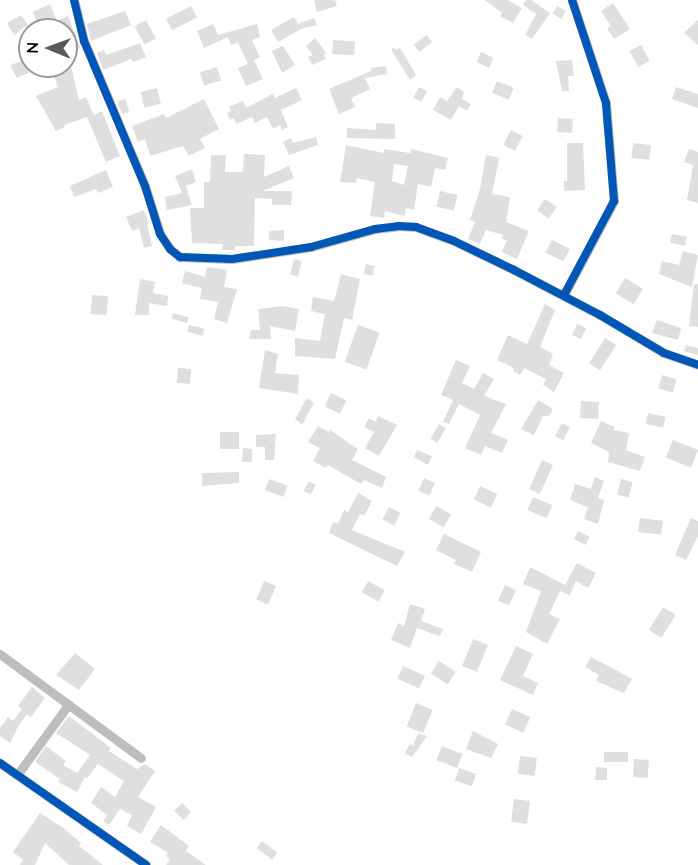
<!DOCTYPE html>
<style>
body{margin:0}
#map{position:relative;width:698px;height:865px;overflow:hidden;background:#fff;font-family:Quicksand,sans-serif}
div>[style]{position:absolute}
.building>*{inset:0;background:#dfdfdf;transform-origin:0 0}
.minor>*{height:9px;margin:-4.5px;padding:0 4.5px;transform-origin:4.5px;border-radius:4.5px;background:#bebebe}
.cycleway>*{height:8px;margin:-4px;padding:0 4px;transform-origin:4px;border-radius:4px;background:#0057b8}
span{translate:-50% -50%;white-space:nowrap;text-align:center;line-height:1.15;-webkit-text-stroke:5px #fff;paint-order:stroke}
.north{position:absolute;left:18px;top:18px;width:60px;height:60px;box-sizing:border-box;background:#fff;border:2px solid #999;border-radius:50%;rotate:271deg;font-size:16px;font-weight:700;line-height:24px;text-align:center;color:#000}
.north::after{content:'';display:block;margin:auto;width:21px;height:27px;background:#595959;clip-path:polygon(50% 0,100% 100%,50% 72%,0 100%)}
</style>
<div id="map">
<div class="building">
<div style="clip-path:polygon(314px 0,335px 0,337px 6px,317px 12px)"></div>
<div style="clip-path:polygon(485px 0,507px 0,522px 8px,513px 23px,500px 16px,502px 13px)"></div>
<div style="clip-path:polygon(526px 0,531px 0,550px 13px,532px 39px,525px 35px,536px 14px,523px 5px)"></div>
<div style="clip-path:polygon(613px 3px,630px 29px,614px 39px,607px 28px,611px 26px,601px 11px)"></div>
<div style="clip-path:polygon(50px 4px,57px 21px,68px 16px,80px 48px,66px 54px,66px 30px,41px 30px,33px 12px)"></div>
<div style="left:191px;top:6px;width:13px;height:28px;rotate:63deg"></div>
<div style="left:557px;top:6px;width:10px;height:9px;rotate:29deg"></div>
<div style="clip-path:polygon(125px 11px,131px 25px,91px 41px,87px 24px)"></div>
<div style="clip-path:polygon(21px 15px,28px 25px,14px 35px,7px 23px)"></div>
<div style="clip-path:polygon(294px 17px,298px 24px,314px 18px,317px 25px,301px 29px,278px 42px,271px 30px)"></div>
<div style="left:146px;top:20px;width:21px;height:13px;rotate:62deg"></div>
<div style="clip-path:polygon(698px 20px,698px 45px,684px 33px)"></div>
<div style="clip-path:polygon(213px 24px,218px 35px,257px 24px,260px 37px,252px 40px,260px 57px,254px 60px,263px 79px,246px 86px,238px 68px,248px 64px,238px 43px,231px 45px,228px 37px,204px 48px,197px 31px)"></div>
<div style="left:427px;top:35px;width:9px;height:16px;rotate:54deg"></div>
<div style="clip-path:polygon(315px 38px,327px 54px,324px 54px,326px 59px,312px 65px,308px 57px,313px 55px,306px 46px)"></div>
<div style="left:333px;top:40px;width:22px;height:14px;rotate:3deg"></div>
<div style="clip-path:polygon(140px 43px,146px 57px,133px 62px,131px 59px,103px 70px,97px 53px,104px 50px,106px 55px)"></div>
<div style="left:641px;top:45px;width:18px;height:13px;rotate:61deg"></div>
<div style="clip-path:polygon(283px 46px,295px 65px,282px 73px,272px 51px)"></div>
<div style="clip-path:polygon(394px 47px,396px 50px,400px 48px,416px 75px,410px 80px,391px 49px)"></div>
<div style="left:481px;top:52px;width:14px;height:11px;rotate:25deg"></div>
<div style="clip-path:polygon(28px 59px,35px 70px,17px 78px,10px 65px)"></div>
<div style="clip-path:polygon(572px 60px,574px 76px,568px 76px,569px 91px,562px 91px,556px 61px)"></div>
<div style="clip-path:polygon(55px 66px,71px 66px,79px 100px,86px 97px,94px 115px,102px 111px,120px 156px,106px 162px,87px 117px,64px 125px,65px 127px,56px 131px,36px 96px,58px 87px,51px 68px)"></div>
<div style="clip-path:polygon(386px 66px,387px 74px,365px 78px,370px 89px,351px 98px,355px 107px,339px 114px,329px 89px,371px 71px,371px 68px)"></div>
<div style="left:217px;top:67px;width:14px;height:18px;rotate:73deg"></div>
<div style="left:497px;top:81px;width:18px;height:13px;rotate:22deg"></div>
<div style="left:419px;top:87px;width:9px;height:12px;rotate:27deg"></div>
<div style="clip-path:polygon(457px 87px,464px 92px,462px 99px,471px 104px,467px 111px,459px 106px,451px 120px,433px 110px,440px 97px,447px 101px)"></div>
<div style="clip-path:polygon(676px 87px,698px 94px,698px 108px,672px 99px)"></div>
<div style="left:157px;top:88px;width:16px;height:17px;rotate:76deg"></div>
<div style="clip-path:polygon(296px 88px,302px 100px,281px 110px,288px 127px,282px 130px,280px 125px,273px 129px,267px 117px,255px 123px,252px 117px,236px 124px,234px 118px,230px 120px,227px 113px,231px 111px,229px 107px,243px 101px,246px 108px,273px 94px,275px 98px)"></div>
<div style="clip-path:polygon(126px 99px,129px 112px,122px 114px,117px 101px)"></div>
<div style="clip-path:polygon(204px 99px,219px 129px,200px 139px,205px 148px,189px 156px,183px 146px,150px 156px,145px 139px,138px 142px,132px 126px,164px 114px,166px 118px)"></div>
<div style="left:558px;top:118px;width:15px;height:14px;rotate:4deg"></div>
<div style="clip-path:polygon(376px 123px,395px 124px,395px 139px,347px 138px,347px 128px,376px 130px)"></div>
<div style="left:511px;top:130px;width:13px;height:17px;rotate:27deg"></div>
<div style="clip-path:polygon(316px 137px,318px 145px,289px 155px,283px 142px,291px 138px,293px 143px)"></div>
<div style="clip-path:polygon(567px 143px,583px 143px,585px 190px,564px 191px,564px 181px,567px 181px)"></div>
<div style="left:633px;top:143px;width:18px;height:15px;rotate:6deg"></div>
<div style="clip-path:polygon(evenodd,346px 145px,384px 153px,384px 149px,410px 153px,411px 149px,448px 158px,445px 170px,435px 168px,431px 187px,418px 184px,414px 210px,406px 208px,405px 216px,385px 211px,384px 218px,370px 216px,375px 182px,357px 178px,356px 183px,340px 182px,346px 145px,394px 164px,408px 166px,404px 185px,392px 181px,394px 164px)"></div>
<div style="clip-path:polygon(689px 149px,698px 152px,698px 203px,687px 200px,693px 165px,684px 162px)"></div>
<div style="clip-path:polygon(244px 154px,265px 155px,264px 177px,289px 166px,294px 178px,262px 191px,292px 191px,291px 205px,272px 205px,272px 199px,255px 198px,254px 246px,235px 246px,235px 250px,222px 250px,223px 244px,192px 243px,190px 208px,204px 208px,204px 182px,210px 182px,211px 155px,226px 155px,225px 172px,243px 172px)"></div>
<div style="clip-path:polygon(486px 155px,499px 158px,492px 194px,510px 197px,506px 222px,529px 231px,517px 259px,502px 252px,507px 240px,502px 239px,503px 235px,486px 230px,480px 244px,468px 239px,475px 222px,470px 220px,480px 189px)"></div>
<div style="clip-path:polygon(192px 169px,196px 182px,186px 186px,192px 205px,167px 210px,165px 197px,182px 193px,175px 176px)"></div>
<div style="clip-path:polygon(106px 170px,113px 187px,98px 193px,96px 189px,74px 197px,70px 186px)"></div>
<div style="left:440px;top:191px;width:18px;height:16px;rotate:13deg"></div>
<div style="left:545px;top:199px;width:14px;height:14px;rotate:34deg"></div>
<div style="clip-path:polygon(144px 210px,149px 223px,147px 224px,152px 246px,144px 248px,139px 228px,132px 231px,126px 217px)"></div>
<div style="clip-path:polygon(284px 230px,284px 241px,269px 240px,269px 231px)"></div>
<div style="left:672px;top:234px;width:15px;height:9px;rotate:11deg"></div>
<div style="left:552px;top:240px;width:20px;height:14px;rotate:27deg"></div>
<div style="clip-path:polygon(683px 251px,698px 255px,692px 287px,659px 274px,662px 261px,679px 265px)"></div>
<div style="left:294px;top:259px;width:8px;height:16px;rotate:14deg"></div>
<div style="left:366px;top:264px;width:9px;height:10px;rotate:13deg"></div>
<div style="clip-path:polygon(207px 267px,227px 270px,224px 287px,237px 289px,227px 323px,214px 319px,218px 302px,200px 299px,202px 288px,182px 283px,185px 271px,205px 277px)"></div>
<div style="clip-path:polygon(341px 274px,360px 279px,352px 320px,344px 318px,335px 359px,295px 356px,295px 338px,320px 341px,325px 314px,311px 311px,313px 297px,334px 301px)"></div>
<div style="left:625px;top:278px;width:21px;height:18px;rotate:31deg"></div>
<div style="clip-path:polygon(140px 279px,155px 282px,153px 293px,168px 296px,167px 306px,149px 303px,149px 315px,135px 315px)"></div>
<div style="clip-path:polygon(694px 284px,698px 284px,698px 327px,689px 326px)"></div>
<div style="left:92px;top:295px;width:16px;height:19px;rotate:4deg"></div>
<div style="clip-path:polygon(545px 304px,555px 310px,540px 347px,553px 354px,549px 365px,564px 373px,554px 392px,543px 385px,546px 379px,524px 368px,520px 375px,513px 371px,514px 368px,497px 360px,508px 335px,527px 344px)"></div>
<div style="clip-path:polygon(283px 306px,299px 309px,295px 331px,270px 326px,271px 339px,249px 339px,251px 330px,260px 330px,258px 309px)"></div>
<div style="left:173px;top:313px;width:16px;height:6px;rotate:15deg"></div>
<div style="clip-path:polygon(657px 320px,681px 328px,678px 340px,652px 333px)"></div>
<div style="left:577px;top:324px;width:10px;height:12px;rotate:24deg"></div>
<div style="left:189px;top:325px;width:16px;height:7px;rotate:14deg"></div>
<div style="left:358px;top:325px;width:23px;height:39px;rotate:20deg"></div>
<div style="left:605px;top:338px;width:13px;height:30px;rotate:32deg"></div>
<div style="clip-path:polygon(686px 345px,698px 348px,698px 355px,684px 351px)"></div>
<div style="clip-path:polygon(265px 350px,278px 354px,275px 373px,299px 375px,298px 394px,259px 388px)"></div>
<div style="clip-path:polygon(456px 360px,470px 366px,462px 383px,474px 389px,483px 373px,494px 379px,484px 396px,506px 404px,491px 433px,508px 440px,502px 453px,485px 446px,481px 455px,465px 448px,480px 415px,459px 404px,449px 424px,443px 422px,453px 400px,441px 395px)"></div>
<div style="left:178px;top:368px;width:13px;height:15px;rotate:4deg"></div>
<div style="left:662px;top:375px;width:15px;height:14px;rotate:16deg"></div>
<div style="left:331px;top:393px;width:17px;height:15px;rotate:25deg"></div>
<div style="clip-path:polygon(307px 398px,314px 403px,302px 425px,295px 419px)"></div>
<div style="clip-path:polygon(538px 400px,553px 409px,549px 416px,543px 416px,534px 435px,521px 429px)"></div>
<div style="left:581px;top:401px;width:18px;height:17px;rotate:3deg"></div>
<div style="left:648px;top:413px;width:18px;height:11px;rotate:13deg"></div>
<div style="clip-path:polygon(378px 416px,397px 425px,379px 456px,365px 448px,374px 432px,364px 427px,369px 418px,376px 422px)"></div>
<div style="clip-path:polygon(601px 421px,615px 427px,614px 430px,629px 433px,626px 450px,645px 457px,640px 471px,608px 462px,609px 452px,591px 443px)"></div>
<div style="left:562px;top:423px;width:9px;height:15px;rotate:27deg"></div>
<div style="left:439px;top:424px;width:8px;height:17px;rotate:30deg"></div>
<div style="clip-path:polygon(318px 426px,329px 432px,330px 430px,358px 449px,352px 460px,386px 477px,382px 488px,364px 480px,361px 484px,328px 465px,326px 468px,313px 461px,320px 448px,308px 442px)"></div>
<div style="left:220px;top:432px;width:19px;height:17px"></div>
<div style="clip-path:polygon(276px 434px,274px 460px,265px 460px,265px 447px,256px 447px,256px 435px)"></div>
<div style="left:673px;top:440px;width:27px;height:19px;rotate:22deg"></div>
<div style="clip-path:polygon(243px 448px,252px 449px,252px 462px,242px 462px)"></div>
<div style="clip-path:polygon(417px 450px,432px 456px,428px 465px,414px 457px)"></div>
<div style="left:542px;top:460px;width:12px;height:32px;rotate:24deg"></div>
<div style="clip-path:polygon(239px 472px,239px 483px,202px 486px,202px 473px)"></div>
<div style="clip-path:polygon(595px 477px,604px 481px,598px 498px,604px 500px,598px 524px,584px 519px,588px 507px,570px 500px,575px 484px,591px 489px)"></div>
<div style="left:424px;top:478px;width:12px;height:14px;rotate:24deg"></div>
<div style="left:269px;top:479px;width:20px;height:12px;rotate:20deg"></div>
<div style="left:621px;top:479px;width:12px;height:16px;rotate:14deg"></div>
<div style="left:309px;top:481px;width:8px;height:11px;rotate:30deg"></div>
<div style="left:480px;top:486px;width:19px;height:15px;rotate:25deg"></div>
<div style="clip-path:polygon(358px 493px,372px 501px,364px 516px,360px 514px,352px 530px,405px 552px,397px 566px,329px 533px,333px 522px,338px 524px,344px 510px,348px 512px)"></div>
<div style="left:533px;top:497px;width:21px;height:14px;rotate:23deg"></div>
<div style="left:436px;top:506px;width:17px;height:15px;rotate:28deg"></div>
<div style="left:389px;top:507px;width:13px;height:14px;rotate:27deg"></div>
<div style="left:640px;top:518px;width:23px;height:14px;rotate:7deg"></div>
<div style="clip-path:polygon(691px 518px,698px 521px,698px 536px,686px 560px,675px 555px)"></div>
<div style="left:578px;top:531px;width:13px;height:9px;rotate:27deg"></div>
<div style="clip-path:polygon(444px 534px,481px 552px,472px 572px,454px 564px,456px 560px,436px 550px)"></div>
<div style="clip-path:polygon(577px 563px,596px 573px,588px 588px,576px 581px,570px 595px,560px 591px,549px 614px,560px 619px,547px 644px,526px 632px,541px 591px,523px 584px,530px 567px,565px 585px)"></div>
<div style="left:264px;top:581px;width:13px;height:20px;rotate:23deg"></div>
<div style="left:368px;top:581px;width:19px;height:13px;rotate:28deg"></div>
<div style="left:505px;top:585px;width:12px;height:17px;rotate:24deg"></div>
<div style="clip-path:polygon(410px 604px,425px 609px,421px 621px,443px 629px,440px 636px,417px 628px,410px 648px,391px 640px,398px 623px,404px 626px)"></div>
<div style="left:663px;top:607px;width:15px;height:27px;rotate:32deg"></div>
<div style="left:473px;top:639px;width:16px;height:29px;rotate:22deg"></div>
<div style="clip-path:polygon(516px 646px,533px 654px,523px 676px,538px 683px,533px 695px,500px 680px)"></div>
<div style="clip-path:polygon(75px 653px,95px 669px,79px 690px,56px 675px)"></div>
<div style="clip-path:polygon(591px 657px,632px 679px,624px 693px,596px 681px,599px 675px,585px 667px)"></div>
<div style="left:439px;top:661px;width:20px;height:15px;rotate:33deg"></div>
<div style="left:403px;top:666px;width:24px;height:14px;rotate:24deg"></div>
<div style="clip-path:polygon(32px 687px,45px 698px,31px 717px,27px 714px,19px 725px,10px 743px,0 736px,0 728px,8px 717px,13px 721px,22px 709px,18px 706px)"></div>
<div style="left:416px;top:703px;width:18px;height:25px;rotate:22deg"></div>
<div style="left:512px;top:709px;width:20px;height:17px;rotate:24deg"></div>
<div style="clip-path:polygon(69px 716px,111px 748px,109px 751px,137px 769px,145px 764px,155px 771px,138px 797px,156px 807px,141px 834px,127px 826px,132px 815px,120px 809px,109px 825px,103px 821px,107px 815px,91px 803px,101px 787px,115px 797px,124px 781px,98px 764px,87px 778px,85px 777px,77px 792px,58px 782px,60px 779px,35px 762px,46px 746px,66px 761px,63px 765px,77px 773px,90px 755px,56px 733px)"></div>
<div style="clip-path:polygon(473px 731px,498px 744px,491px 758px,466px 749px)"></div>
<div style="clip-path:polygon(418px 733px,427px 736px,412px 757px,405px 753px,410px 744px,413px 746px)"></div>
<div style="left:442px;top:746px;width:22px;height:15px;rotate:21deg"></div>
<div style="left:604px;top:752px;width:24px;height:10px"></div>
<div style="left:520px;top:756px;width:17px;height:18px;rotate:7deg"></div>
<div style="left:634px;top:759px;width:15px;height:18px;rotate:4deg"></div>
<div style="clip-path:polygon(596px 767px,607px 768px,607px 780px,595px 780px)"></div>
<div style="left:459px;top:768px;width:18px;height:13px;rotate:19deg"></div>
<div style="left:514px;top:799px;width:16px;height:23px;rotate:7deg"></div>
<div style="left:182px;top:803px;width:13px;height:11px;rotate:45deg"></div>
<div style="clip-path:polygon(40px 813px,62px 827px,81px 843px,79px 846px,103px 865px,69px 865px,45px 843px,35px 865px,20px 865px,23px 860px,13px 852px)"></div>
<div style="clip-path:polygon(161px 825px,189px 846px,186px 851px,206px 865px,166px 865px,170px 859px,166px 856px,168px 853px,150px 842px)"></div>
<div style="left:262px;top:841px;width:19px;height:9px;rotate:36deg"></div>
</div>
<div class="minor">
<div style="left:74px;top:0;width:42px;rotate:76.3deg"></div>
<div style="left:84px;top:41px;width:157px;rotate:67.2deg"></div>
<div style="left:145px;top:186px;width:50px;rotate:72.6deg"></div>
<div style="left:160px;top:234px;width:18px;rotate:56deg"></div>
<div style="left:170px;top:249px;width:13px;rotate:39deg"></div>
<div style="left:180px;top:257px;width:52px;rotate:2.2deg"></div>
<div style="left:232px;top:259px;width:80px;rotate:-8.6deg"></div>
<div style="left:311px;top:247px;width:66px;rotate:-15.7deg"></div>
<div style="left:375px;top:229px;width:23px;rotate:-7deg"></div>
<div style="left:398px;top:226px;width:18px;rotate:3deg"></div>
<div style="left:416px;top:227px;width:40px;rotate:20.2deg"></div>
<div style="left:454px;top:241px;width:67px;rotate:25.8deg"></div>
<div style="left:514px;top:270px;width:97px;rotate:27.6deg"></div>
<div style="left:600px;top:315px;width:74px;rotate:30.7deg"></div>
<div style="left:664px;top:353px;width:36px;rotate:19deg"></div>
<div style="left:564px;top:295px;width:106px;rotate:-62deg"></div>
<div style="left:614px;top:201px;width:98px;rotate:-94.7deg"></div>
<div style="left:606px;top:103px;width:108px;rotate:-108.3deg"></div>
<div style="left:0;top:654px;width:175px;rotate:36.4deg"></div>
<div style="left:0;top:763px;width:178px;rotate:34.9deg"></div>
<div style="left:17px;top:775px;width:87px;rotate:-53.9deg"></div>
</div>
<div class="cycleway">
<div style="left:74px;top:0;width:42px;rotate:76.3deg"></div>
<div style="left:84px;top:41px;width:157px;rotate:67.2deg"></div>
<div style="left:145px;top:186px;width:50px;rotate:72.6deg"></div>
<div style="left:160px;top:234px;width:18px;rotate:56deg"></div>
<div style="left:170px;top:249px;width:13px;rotate:39deg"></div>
<div style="left:180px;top:257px;width:52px;rotate:2.2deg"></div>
<div style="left:232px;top:259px;width:80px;rotate:-8.6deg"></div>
<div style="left:311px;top:247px;width:66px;rotate:-15.7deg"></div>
<div style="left:375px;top:229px;width:23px;rotate:-7deg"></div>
<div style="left:398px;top:226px;width:18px;rotate:3deg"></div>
<div style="left:416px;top:227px;width:40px;rotate:20.2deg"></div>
<div style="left:454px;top:241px;width:67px;rotate:25.8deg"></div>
<div style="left:514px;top:270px;width:97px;rotate:27.6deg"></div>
<div style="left:600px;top:315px;width:74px;rotate:30.7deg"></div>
<div style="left:664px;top:353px;width:36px;rotate:19deg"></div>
<div style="left:564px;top:295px;width:106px;rotate:-62deg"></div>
<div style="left:614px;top:201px;width:98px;rotate:-94.7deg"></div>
<div style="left:606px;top:103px;width:108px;rotate:-108.3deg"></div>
<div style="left:0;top:763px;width:178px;rotate:34.9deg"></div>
</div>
<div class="north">N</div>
</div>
